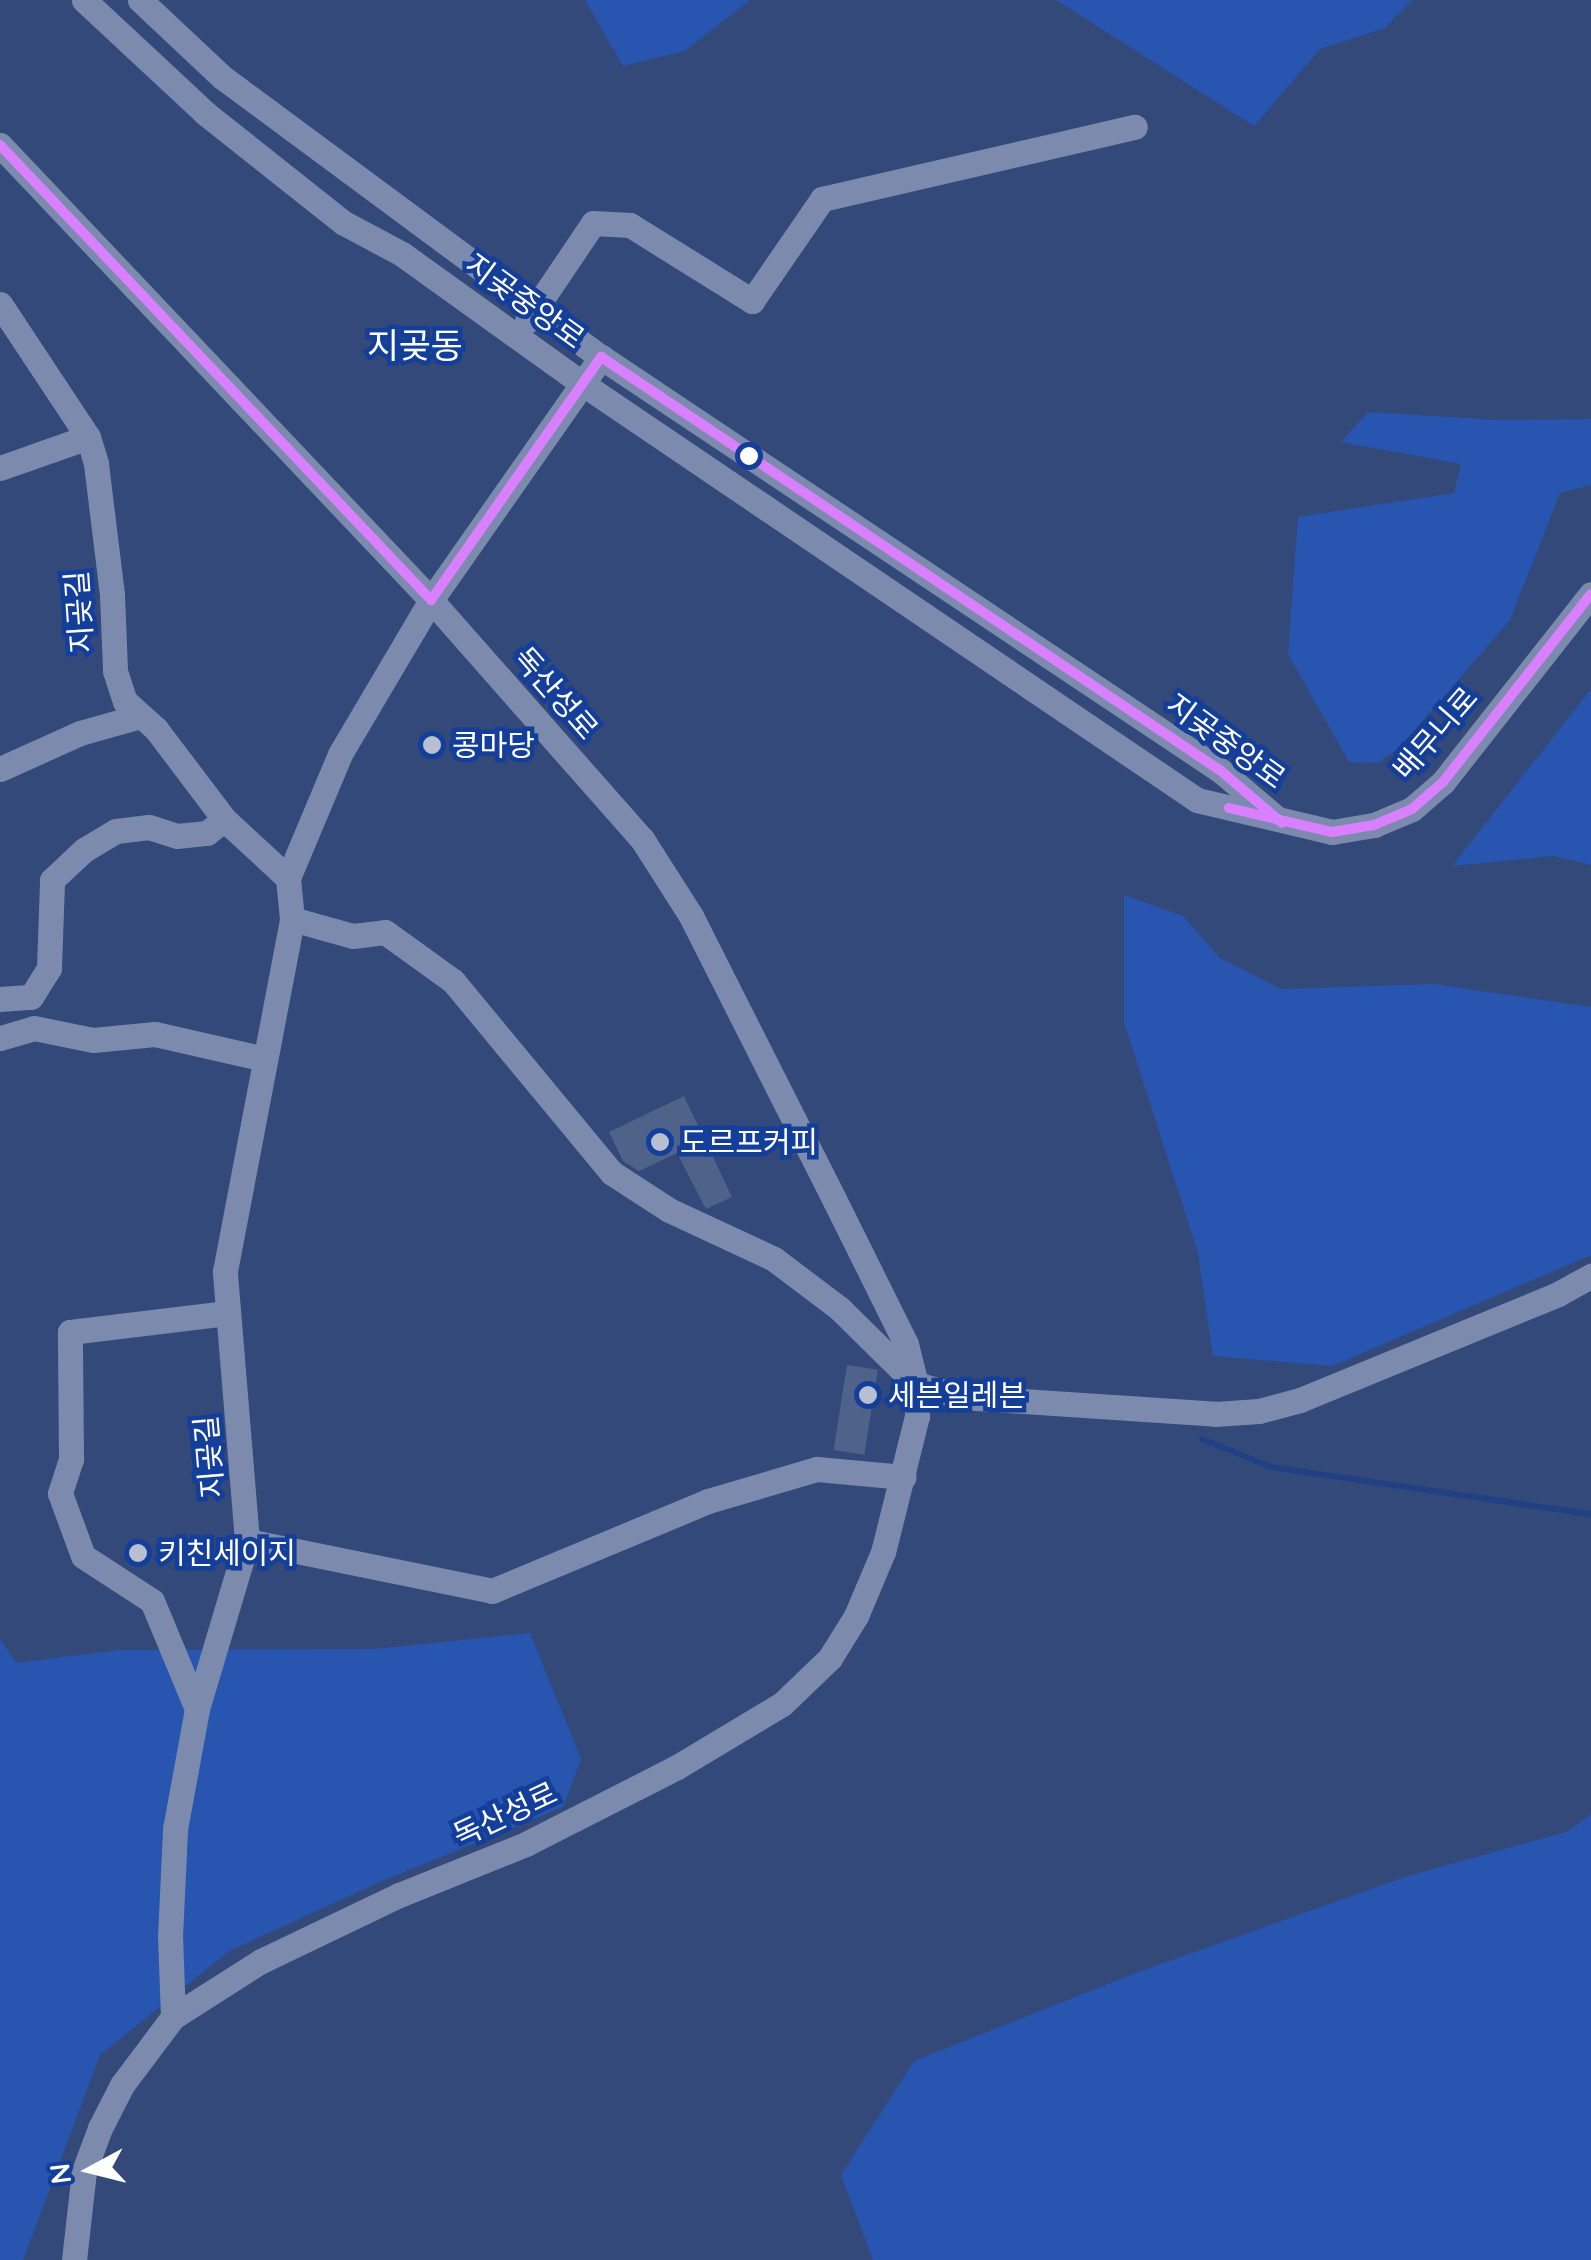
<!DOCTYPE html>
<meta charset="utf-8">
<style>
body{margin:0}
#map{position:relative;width:1591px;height:2260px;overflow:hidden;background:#32497a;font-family:Quicksand,"Noto Sans KR",sans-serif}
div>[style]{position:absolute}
.green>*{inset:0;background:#2855af}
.stream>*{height:6px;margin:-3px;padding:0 3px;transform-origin:3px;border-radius:3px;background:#224184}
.building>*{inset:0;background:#4f6289;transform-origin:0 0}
.minor>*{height:25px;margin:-12.5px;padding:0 12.5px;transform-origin:12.5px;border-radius:12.5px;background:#7c8bad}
.bus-1>*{height:10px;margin:-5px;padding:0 5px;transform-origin:5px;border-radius:5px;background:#d880ff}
.dots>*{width:28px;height:28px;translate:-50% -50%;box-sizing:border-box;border:5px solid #133e99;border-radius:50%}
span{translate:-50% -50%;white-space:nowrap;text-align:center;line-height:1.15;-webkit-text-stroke:9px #133e99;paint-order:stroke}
.street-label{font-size:30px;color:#fff}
.poi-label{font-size:30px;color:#fff}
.left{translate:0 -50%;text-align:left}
.quarter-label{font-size:35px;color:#fff}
.north{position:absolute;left:40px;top:2120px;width:100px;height:100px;-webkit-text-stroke:8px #133e99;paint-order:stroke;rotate:263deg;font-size:28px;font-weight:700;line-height:40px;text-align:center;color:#fff}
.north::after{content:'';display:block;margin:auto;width:35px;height:45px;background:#fff;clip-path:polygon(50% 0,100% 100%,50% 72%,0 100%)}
</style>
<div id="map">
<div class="green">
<div style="clip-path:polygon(585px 0,750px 0,685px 51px,623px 66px)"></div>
<div style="clip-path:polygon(1056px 0,1412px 0,1385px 28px,1320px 49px,1254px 126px)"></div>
<div style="clip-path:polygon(1368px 412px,1499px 420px,1591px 419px,1591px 485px,1560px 493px,1510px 620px,1400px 747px,1378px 763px,1349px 762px,1288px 654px,1298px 517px,1454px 493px,1461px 464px,1341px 442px)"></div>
<div style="clip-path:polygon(1591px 689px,1591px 865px,1554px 856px,1452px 866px)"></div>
<div style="clip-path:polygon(1124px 895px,1183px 916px,1220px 958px,1281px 989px,1433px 984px,1591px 1007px,1591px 1255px,1332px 1366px,1213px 1356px,1198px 1253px,1124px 1022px)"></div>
<div style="clip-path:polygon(530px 1633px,581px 1759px,563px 1807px,382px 1881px,229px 1951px,100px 2055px,23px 2260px,0 2260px,0 1639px,16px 1663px,119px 1650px,375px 1649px)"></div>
<div style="clip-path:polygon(1591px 1814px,1591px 2260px,873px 2260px,841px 2175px,914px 2061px,1141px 1971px,1408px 1876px,1569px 1831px)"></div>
</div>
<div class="stream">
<div style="left:1202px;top:1439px;width:74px;rotate:22.1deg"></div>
<div style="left:1271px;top:1467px;width:323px;rotate:8.4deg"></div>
</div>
<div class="building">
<div style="clip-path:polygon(684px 1096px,732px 1197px,706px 1209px,677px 1153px,639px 1171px,623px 1161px,609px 1132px)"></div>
<div style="left:847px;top:1365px;width:31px;height:86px;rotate:9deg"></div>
</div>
<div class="minor">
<div style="left:84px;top:0;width:166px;rotate:43deg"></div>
<div style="left:205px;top:113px;width:177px;rotate:38.4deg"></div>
<div style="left:344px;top:223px;width:66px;rotate:28.1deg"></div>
<div style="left:402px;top:254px;width:223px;rotate:35.7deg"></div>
<div style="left:583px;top:384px;width:742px;rotate:34.12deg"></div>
<div style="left:1197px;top:800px;width:139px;rotate:13.3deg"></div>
<div style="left:1332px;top:832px;width:43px;rotate:-9.5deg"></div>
<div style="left:1374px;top:825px;width:41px;rotate:-22.8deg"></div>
<div style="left:1412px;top:809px;width:41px;rotate:-41.1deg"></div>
<div style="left:1443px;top:782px;width:239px;rotate:-51.8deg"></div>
<div style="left:140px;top:0;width:112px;rotate:43.2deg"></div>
<div style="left:222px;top:77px;width:471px;rotate:36.5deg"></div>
<div style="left:601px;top:357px;width:746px;rotate:33.73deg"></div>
<div style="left:1221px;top:771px;width:71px;rotate:40.4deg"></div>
<div style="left:0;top:145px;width:627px;rotate:46.55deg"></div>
<div style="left:431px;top:600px;width:319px;rotate:48.6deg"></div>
<div style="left:642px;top:839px;width:91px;rotate:57.5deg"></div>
<div style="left:691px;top:916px;width:317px;rotate:63.2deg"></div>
<div style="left:834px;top:1199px;width:162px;rotate:63.6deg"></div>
<div style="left:906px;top:1344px;width:41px;rotate:76deg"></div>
<div style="left:916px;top:1384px;width:32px;rotate:88deg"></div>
<div style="left:917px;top:1416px;width:140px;rotate:104deg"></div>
<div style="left:883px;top:1552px;width:69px;rotate:112.9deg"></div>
<div style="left:856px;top:1616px;width:49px;rotate:121.8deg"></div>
<div style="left:830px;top:1658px;width:66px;rotate:136.2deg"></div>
<div style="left:782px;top:1704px;width:122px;rotate:149deg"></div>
<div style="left:677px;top:1767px;width:169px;rotate:153deg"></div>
<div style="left:526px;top:1844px;width:137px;rotate:158.1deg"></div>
<div style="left:399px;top:1895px;width:153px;rotate:154.4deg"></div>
<div style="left:261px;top:1961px;width:104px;rotate:147.5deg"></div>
<div style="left:173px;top:2017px;width:85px;rotate:126.9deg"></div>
<div style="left:122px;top:2085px;width:48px;rotate:117.1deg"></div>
<div style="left:100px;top:2128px;width:46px;rotate:110.4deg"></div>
<div style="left:84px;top:2171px;width:90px;rotate:96.4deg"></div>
<div style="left:0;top:304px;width:159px;rotate:56.5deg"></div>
<div style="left:88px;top:437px;width:28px;rotate:73deg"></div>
<div style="left:96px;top:464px;width:132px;rotate:83deg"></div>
<div style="left:112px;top:595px;width:76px;rotate:87.7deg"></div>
<div style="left:115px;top:671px;width:32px;rotate:72deg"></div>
<div style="left:125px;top:701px;width:42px;rotate:42.1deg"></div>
<div style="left:156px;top:729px;width:113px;rotate:52.9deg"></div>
<div style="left:224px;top:819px;width:87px;rotate:42.7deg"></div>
<div style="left:527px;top:321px;width:118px;rotate:-56deg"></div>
<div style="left:593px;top:223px;width:37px;rotate:3deg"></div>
<div style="left:630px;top:225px;width:144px;rotate:31.9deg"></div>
<div style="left:752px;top:301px;width:124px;rotate:-55.5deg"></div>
<div style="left:822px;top:199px;width:321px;rotate:-13deg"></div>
<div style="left:0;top:468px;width:93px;rotate:-19.4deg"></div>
<div style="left:0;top:769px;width:88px;rotate:-24.2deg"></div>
<div style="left:80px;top:733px;width:59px;rotate:-15.7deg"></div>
<div style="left:292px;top:919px;width:63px;rotate:15.6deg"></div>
<div style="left:353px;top:936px;width:32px;rotate:-7deg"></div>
<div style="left:385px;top:932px;width:84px;rotate:35.8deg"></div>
<div style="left:453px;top:981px;width:249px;rotate:50.4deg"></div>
<div style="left:612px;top:1173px;width:68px;rotate:33deg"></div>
<div style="left:669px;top:1210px;width:116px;rotate:25deg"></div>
<div style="left:774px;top:1259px;width:83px;rotate:37.1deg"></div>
<div style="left:840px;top:1309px;width:107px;rotate:44.6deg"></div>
<div style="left:916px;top:1384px;width:48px;rotate:15.8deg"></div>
<div style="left:962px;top:1397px;width:254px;rotate:3.8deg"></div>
<div style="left:1215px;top:1414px;width:44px;rotate:-3.9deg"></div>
<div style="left:1259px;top:1411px;width:42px;rotate:-15deg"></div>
<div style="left:1300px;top:1400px;width:279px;rotate:-22.3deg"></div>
<div style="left:1558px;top:1294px;width:38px;rotate:-29deg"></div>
<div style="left:0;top:999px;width:31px;rotate:-4deg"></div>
<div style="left:31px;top:997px;width:34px;rotate:-58deg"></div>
<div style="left:49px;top:968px;width:88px;rotate:-88deg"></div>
<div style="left:52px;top:880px;width:44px;rotate:-43.2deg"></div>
<div style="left:84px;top:850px;width:37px;rotate:-31deg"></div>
<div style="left:116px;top:831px;width:33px;rotate:-7deg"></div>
<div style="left:149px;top:827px;width:29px;rotate:18deg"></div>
<div style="left:177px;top:836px;width:30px;rotate:-6deg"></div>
<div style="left:207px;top:833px;width:22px;rotate:-39deg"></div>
<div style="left:0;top:1038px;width:35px;rotate:-16deg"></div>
<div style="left:34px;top:1028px;width:60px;rotate:11.5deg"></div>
<div style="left:93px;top:1040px;width:62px;rotate:-5.5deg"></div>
<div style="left:155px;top:1034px;width:113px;rotate:12.8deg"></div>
<div style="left:247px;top:1541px;width:250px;rotate:11.5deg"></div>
<div style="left:492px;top:1591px;width:234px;rotate:-22.6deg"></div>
<div style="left:708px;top:1501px;width:114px;rotate:-16.4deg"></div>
<div style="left:817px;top:1469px;width:87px;rotate:5.3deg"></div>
<div style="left:197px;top:1709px;width:117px;rotate:-112.6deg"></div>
<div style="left:152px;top:1601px;width:82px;rotate:-146.9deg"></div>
<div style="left:83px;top:1556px;width:67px;rotate:-110.1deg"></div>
<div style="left:60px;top:1493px;width:36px;rotate:-72deg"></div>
<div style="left:71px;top:1459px;width:127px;rotate:-90.5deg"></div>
<div style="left:70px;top:1332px;width:158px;rotate:-6.9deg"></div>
<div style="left:173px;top:2017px;width:80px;rotate:-92.1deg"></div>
<div style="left:170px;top:1937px;width:108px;rotate:-87.3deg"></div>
<div style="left:175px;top:1829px;width:122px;rotate:-79.6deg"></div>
<div style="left:197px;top:1709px;width:175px;rotate:-73.4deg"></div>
<div style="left:247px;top:1541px;width:271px;rotate:-94.7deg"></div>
<div style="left:225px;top:1271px;width:358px;rotate:-79.2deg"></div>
<div style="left:292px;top:919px;width:41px;rotate:-95.6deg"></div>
<div style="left:288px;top:878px;width:134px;rotate:-67.2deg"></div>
<div style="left:340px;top:754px;width:179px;rotate:-59.4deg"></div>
<div style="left:431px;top:600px;width:297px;rotate:-55deg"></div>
</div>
<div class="bus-1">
<div style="left:0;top:145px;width:627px;rotate:46.55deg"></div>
<div style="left:431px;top:600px;width:297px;rotate:-55deg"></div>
<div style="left:601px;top:357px;width:746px;rotate:33.73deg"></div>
<div style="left:1221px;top:771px;width:80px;rotate:40.4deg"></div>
<div style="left:1229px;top:808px;width:106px;rotate:13.1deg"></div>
<div style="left:1332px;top:832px;width:43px;rotate:-9.5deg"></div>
<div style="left:1374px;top:825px;width:41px;rotate:-22.8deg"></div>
<div style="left:1412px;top:809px;width:41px;rotate:-41.1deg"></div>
<div style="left:1443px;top:782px;width:239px;rotate:-51.8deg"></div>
</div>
<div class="dots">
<div style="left:749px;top:456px;background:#fff"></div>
<div style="left:432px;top:745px;background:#b7bfd0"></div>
<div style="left:660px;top:1142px;background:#b7bfd0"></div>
<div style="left:868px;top:1395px;background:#b7bfd0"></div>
<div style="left:138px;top:1553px;background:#b7bfd0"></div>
</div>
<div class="street-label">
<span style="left:525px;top:301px;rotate:36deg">지곶중앙로</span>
<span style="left:79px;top:612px;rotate:-94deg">지곶길</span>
<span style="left:556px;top:693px;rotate:49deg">독산성로</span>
<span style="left:1435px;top:733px;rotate:-49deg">배무니로</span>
<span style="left:1226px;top:741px;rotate:36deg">지곶중앙로</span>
<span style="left:209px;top:1457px;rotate:-95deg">지곶길</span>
<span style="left:505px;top:1814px;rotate:-25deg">독산성로</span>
</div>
<div class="poi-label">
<span class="left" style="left:452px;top:745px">콩마당</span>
<span class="left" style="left:680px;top:1142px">도르프커피</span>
<span class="left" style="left:888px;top:1395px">세븐일레븐</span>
<span class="left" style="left:158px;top:1553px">키친세이지</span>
</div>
<div class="quarter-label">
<span style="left:415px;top:345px">지곶동</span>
</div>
<div class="north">N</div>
</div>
